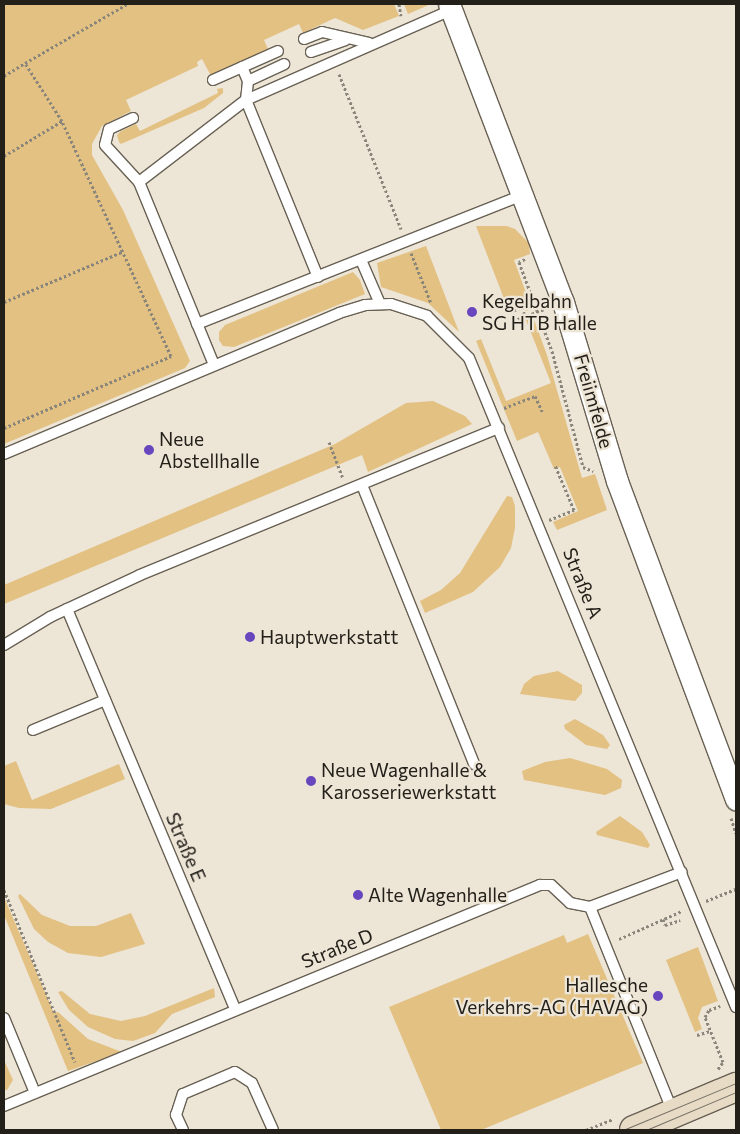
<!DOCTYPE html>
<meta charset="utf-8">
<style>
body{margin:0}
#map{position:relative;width:740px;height:1134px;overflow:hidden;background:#ede5d6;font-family:Commissioner,sans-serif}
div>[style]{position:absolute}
.green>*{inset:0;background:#e3c183}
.path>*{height:3px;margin-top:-1.5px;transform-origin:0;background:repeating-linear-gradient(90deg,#8a857a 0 2.5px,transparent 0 5px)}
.roads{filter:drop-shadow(1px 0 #686154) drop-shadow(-1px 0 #686154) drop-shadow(0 1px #686154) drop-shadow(0 -1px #686154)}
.lane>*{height:10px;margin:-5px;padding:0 5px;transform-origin:5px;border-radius:5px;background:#fff}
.street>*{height:21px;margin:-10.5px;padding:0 10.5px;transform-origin:10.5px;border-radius:10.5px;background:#fff}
.secondary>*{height:28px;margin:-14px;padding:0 14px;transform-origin:14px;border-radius:14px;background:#e7dbc5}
.tram>*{height:1px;margin:-0.5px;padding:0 0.5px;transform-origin:0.5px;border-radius:0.5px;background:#716c62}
.dots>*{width:14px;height:14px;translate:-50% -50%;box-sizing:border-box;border:2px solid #ede5d6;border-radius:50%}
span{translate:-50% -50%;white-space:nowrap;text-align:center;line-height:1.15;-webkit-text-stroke:4.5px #ede5d6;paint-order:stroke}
.poi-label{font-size:19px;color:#23201a}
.left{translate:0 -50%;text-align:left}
.right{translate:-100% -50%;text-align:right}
.street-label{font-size:19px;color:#23201a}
.frame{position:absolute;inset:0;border:5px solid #23201a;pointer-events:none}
</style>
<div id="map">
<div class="green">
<div style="clip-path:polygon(4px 4px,394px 4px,399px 16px,363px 30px,335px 18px,303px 33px,299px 24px,264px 40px,268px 49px,211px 76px,202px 59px,197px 62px,198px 66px,126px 100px,131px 111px,102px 126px,92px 144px,92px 155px,123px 210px,190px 361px,185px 368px,4px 444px)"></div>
<div style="clip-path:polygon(404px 4px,431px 4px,408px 14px)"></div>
<div style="clip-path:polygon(223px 88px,223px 93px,204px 108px,121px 144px,119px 142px,117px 135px,121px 131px,136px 124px,140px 131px,218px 93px,217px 89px)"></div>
<div style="clip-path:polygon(476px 226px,507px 226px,515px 229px,529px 243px,530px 254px,514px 260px,532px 309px,526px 311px,523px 303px,508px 309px)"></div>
<div style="clip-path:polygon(426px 246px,459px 332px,428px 303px,381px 287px,377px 263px)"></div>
<div style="clip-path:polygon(353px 272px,360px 280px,365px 294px,234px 347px,223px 346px,219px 340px,219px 332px,225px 325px)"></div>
<div style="clip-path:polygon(533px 317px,547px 355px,582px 478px,595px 474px,607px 510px,557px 530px,553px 522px,578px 511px,560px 467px,554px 469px,538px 432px,517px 441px,476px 341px,481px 339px,506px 401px,551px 383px,526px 320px)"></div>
<div style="clip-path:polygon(433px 401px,465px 416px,472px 424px,368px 472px,362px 455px,4px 604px,4px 585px,335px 444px,406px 403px)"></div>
<div style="clip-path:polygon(507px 496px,512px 497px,515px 506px,515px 528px,511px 548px,500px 567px,473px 592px,425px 613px,420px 601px,441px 590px,460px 573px)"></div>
<div style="clip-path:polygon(558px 671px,582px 685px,582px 693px,575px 701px,520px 694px,524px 684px,534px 676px)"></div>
<div style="clip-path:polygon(575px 719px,603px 735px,610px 745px,607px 749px,586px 745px,565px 729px,564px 725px)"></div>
<div style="clip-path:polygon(570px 758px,607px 769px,622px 780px,621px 788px,605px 795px,524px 780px,522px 771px,545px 762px)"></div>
<div style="clip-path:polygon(16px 761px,32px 800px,119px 764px,125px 779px,51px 809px,19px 808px,4px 804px,4px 766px)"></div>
<div style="clip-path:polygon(620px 816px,642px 832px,650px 845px,648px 848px,597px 835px,596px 832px)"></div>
<div style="clip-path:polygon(20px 894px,42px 915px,70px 926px,96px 926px,131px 913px,145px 944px,101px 957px,68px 953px,48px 942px,34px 929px,18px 896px)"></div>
<div style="clip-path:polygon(4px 897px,54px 1013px,58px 1012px,88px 1039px,122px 1052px,68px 1071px,4px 915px)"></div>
<div style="clip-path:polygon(588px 934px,643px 1063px,481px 1130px,441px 1130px,389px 1007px,564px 935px,567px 943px)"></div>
<div style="clip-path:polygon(698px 947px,718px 1001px,702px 1007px,698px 1018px,702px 1029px,695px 1032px,666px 960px)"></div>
<div style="clip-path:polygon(214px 988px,215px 997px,172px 1014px,155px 1033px,133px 1041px,115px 1039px,88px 1027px,69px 1010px,58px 992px,62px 991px,90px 1014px,121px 1021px,145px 1016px)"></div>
<div style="clip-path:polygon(4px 1060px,13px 1080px,7px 1090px,4px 1090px)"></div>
</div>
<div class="path">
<div style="left:399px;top:4px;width:12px;rotate:81deg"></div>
<div style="left:339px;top:74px;width:167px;rotate:68.2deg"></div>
<div style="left:4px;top:76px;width:25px;rotate:-32deg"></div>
<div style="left:4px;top:156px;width:68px;rotate:-31.1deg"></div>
<div style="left:411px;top:253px;width:54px;rotate:68.2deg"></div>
<div style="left:525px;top:259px;width:7px;rotate:153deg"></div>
<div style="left:519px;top:262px;width:95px;rotate:69.7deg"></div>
<div style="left:552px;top:351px;width:120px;rotate:75deg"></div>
<div style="left:583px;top:467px;width:11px;rotate:22deg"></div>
<div style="left:4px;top:302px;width:130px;rotate:-23deg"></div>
<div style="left:509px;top:312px;width:14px;rotate:-21deg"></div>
<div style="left:522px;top:307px;width:9px;rotate:72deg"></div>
<div style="left:513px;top:321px;width:34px;rotate:-21deg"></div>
<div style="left:504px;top:408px;width:33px;rotate:-21deg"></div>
<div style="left:535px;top:396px;width:17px;rotate:65deg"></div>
<div style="left:4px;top:428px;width:182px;rotate:-23.3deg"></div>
<div style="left:171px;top:356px;width:259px;rotate:-114.9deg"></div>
<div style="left:62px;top:121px;width:69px;rotate:-122.5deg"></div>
<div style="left:25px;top:63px;width:118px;rotate:-30deg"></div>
<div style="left:329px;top:442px;width:39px;rotate:69deg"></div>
<div style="left:549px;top:520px;width:27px;rotate:-22deg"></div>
<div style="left:574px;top:510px;width:49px;rotate:-112.9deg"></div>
<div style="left:731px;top:818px;width:16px;rotate:72deg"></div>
<div style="left:4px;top:890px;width:186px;rotate:67.6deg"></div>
<div style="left:706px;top:901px;width:32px;rotate:-22deg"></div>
<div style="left:663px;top:919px;width:6px;rotate:72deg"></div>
<div style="left:665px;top:925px;width:16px;rotate:-18deg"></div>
<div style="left:619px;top:939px;width:69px;rotate:-24deg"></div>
<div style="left:697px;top:1035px;width:14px;rotate:-17deg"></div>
<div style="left:718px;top:1069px;width:9px;rotate:-54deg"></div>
<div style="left:723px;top:1062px;width:48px;rotate:-111.8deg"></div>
<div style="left:705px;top:1017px;width:8px;rotate:-60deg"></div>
<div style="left:709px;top:1010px;width:12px;rotate:-20deg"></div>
<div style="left:586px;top:1130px;width:29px;rotate:-22deg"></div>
</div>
<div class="roads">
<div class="lane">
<div style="left:304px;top:39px;width:19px;rotate:-21deg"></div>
<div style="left:322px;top:32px;width:48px;rotate:13.2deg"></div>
<div style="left:311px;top:52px;width:36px;rotate:-19deg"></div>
<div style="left:242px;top:67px;width:15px;rotate:67deg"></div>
<div style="left:248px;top:81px;width:19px;rotate:96deg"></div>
<div style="left:246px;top:100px;width:191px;rotate:67.9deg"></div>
<div style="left:213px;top:80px;width:71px;rotate:-24deg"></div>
<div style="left:248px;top:81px;width:40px;rotate:-25deg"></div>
<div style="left:133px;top:118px;width:26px;rotate:155deg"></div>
<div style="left:109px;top:129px;width:16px;rotate:104deg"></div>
<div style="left:105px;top:145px;width:50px;rotate:47.4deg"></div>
<div style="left:139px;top:182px;width:198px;rotate:67.7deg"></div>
<div style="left:139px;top:182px;width:135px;rotate:-37.5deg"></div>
<div style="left:246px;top:100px;width:224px;rotate:-23.7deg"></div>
<div style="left:361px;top:260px;width:48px;rotate:66.6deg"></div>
<div style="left:197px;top:324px;width:351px;rotate:-21.6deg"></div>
<div style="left:4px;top:454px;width:363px;rotate:-22.8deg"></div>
<div style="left:339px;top:313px;width:27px;rotate:-17deg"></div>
<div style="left:365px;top:305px;width:26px;rotate:-2deg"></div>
<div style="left:391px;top:304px;width:38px;rotate:18deg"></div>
<div style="left:427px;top:316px;width:59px;rotate:45deg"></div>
<div style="left:469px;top:358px;width:702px;rotate:67.64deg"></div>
<div style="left:362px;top:485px;width:301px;rotate:68.1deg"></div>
<div style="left:67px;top:609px;width:434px;rotate:67.2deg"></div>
<div style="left:4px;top:645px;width:54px;rotate:-31.3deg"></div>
<div style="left:50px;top:617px;width:99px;rotate:-25deg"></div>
<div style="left:140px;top:575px;width:388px;rotate:-22.3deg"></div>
<div style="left:33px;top:730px;width:78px;rotate:-22.6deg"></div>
<div style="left:590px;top:907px;width:221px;rotate:68deg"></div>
<div style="left:4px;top:1018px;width:81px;rotate:67.5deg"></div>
<div style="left:4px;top:1106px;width:580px;rotate:-22.41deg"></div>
<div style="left:540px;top:885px;width:11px"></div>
<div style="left:551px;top:885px;width:26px;rotate:43deg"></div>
<div style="left:570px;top:903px;width:20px;rotate:11deg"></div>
<div style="left:590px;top:907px;width:98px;rotate:-20.8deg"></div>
<div style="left:183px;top:1130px;width:17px;rotate:-115deg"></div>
<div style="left:176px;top:1115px;width:22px;rotate:-72deg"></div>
<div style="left:183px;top:1094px;width:56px;rotate:-22.9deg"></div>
<div style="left:235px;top:1072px;width:20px;rotate:33deg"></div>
<div style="left:252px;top:1083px;width:51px;rotate:65.9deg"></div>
</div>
<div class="street">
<div style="left:449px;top:4px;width:319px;rotate:69.1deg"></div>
<div style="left:563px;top:302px;width:187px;rotate:73.2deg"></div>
<div style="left:617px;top:481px;width:340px;rotate:69.5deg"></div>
</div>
<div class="secondary">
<div style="left:634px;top:1130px;width:111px;rotate:-22.9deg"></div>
</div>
</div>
<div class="tram">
<div style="left:623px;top:1130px;width:122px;rotate:-22.6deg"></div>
<div style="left:646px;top:1130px;width:98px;rotate:-22.9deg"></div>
</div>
<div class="dots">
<div style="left:472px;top:312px;background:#6846be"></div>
<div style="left:149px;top:450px;background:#6846be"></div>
<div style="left:250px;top:637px;background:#6846be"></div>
<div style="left:311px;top:781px;background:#6846be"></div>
<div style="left:358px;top:895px;background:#6846be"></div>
<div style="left:658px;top:996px;background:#6846be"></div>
</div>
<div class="poi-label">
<span class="left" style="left:482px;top:312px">Kegelbahn<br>SG HTB Halle</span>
<span class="left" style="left:159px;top:450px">Neue<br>Abstellhalle</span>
<span class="left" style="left:260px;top:637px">Hauptwerkstatt</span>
<span class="left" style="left:321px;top:781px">Neue Wagenhalle &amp;<br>Karosseriewerkstatt</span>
<span class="left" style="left:368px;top:895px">Alte Wagenhalle</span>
<span class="right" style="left:648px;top:996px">Hallesche<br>Verkehrs-AG (HAVAG)</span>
</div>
<div class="street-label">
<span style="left:594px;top:401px;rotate:74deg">Freiimfelde</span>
<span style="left:583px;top:583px;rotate:68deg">Straße A</span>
<span style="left:186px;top:847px;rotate:67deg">Straße E</span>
<span style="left:337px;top:948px;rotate:-22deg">Straße D</span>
</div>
<div class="frame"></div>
</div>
